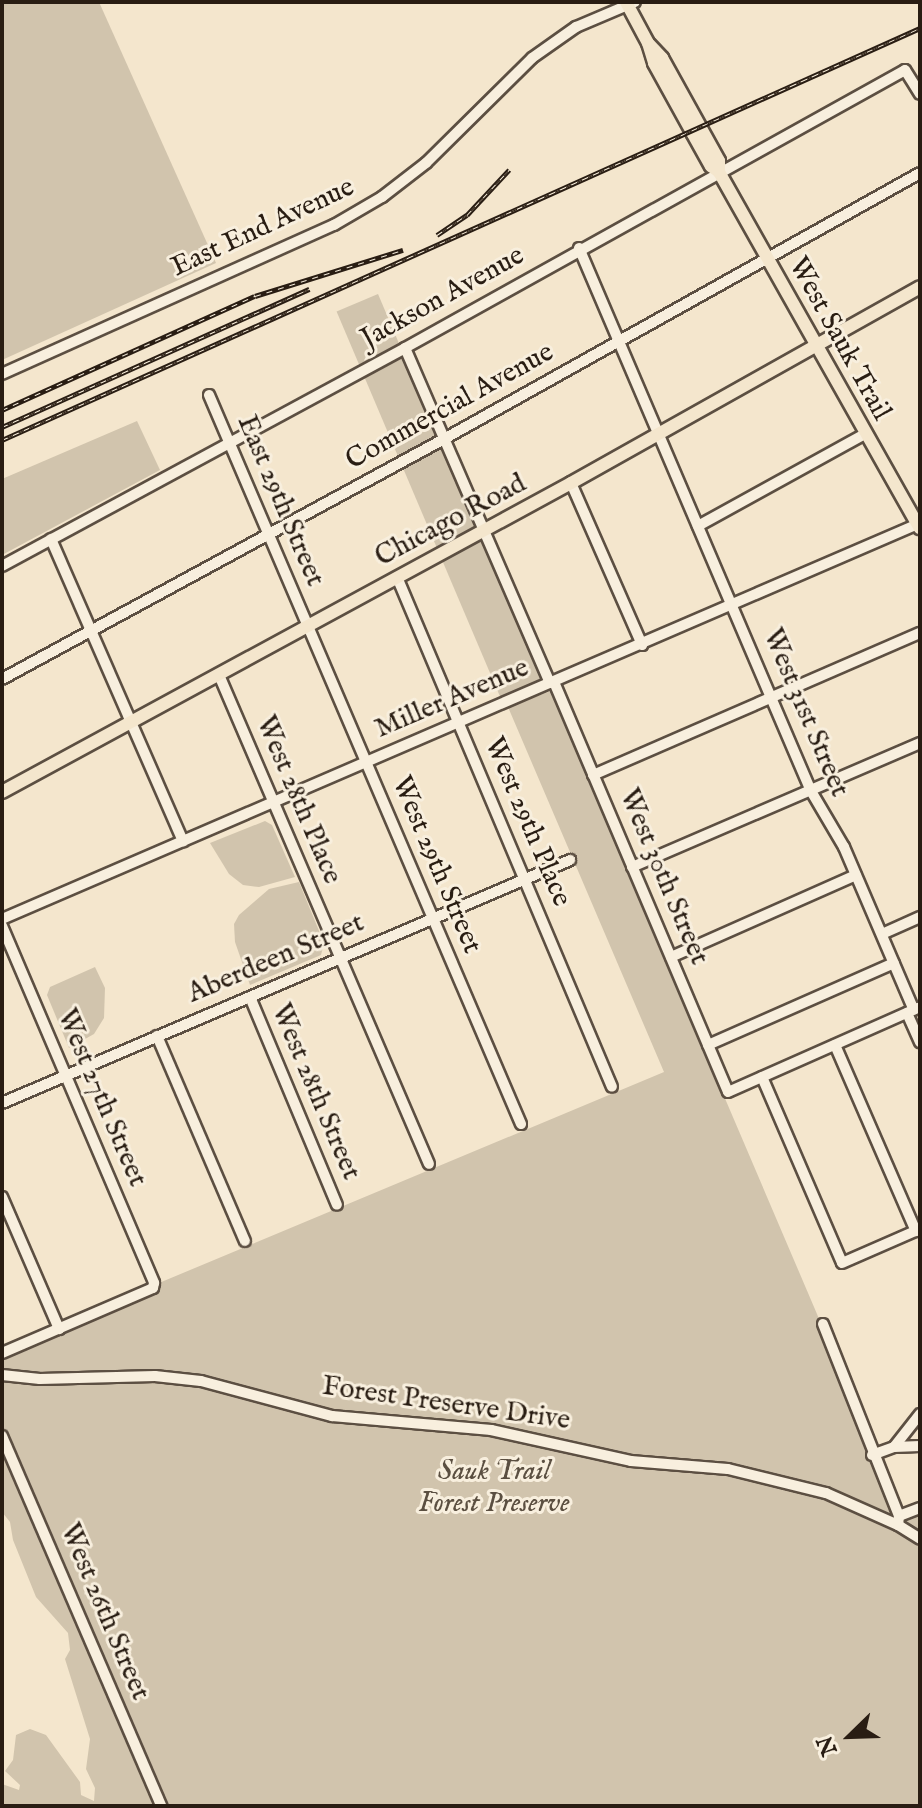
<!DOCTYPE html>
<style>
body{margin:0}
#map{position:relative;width:922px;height:1808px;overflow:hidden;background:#f4e6cd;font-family:"IM FELL English",serif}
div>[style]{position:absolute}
.green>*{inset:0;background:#d1c4ad;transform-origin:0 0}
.roads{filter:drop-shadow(2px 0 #5c4f42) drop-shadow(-2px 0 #5c4f42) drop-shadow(0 2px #5c4f42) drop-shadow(0 -2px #5c4f42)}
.minor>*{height:10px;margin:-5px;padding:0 5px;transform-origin:5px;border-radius:5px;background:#f8efde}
.major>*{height:12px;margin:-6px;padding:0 6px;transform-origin:6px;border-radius:6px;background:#f4e6cd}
.rail>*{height:5px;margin-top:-2.5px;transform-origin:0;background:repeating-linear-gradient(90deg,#f8efde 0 6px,#291d13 0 12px);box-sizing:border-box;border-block:2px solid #291d13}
span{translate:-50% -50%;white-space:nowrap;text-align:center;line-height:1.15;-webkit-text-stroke:6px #f8efde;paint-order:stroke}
.street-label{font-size:28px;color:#291d13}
.park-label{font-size:28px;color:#5b4f41;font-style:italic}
.frame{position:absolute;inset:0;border:4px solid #291d13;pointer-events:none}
.north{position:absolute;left:810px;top:1696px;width:80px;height:80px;-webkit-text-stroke:6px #f8efde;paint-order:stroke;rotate:247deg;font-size:22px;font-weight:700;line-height:32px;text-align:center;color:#291d13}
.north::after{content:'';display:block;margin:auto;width:28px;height:36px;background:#291d13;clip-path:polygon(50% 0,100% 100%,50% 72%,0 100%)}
</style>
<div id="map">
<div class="green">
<div style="clip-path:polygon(2px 2px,99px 2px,216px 263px,2px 360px)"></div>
<div style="left:378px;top:294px;width:421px;height:45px;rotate:67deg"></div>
<div style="clip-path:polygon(137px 421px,160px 470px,2px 555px,2px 479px)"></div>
<div style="clip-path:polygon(551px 691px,817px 1314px,891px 1513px,884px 1514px,846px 1495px,850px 1506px,908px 1536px,905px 1520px,920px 1512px,920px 1806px,165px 1806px,2px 1426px,2px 1360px,152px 1295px,159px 1283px,664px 1072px,508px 707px)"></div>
<div style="clip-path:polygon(265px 821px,272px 825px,295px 877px,259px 887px,243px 885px,229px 874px,210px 843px)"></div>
<div style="clip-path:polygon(299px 882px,324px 943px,321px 955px,250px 985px,235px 942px,234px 924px,239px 915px,269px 889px)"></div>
<div style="clip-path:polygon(95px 967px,105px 988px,104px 1018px,94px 1034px,69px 1048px,47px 995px,50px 987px)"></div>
<div style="clip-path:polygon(2px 1453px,154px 1806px,2px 1806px,2px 1784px,19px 1790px,20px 1785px,5px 1771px,13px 1760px,16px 1735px,30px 1729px,46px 1735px,80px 1782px,81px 1795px,94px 1801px,95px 1788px,86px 1769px,90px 1739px,65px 1659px,70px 1650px,68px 1633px,36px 1597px,13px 1540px,10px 1522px,2px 1512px)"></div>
</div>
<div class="roads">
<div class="minor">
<div style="left:579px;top:248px;width:590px;rotate:66.87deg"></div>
<div style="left:811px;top:791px;width:65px;rotate:59.5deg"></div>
<div style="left:844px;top:847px;width:177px;rotate:66.8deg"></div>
<div style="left:405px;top:348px;width:365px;rotate:66.6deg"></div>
<div style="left:2px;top:374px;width:364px;rotate:-24.2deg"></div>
<div style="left:334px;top:225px;width:56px;rotate:-30.3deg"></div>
<div style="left:382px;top:197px;width:56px;rotate:-37.7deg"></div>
<div style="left:426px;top:163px;width:149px;rotate:-44.7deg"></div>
<div style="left:532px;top:58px;width:54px;rotate:-35.2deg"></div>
<div style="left:576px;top:27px;width:64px;rotate:-23deg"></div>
<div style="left:209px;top:395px;width:793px;rotate:66.83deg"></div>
<div style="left:571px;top:483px;width:177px;rotate:66.3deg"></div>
<div style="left:698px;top:526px;width:191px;rotate:-28.9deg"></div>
<div style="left:51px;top:539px;width:330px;rotate:66.4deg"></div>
<div style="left:2px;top:566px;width:458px;rotate:-28.4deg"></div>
<div style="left:405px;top:348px;width:572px;rotate:-29.07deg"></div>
<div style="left:905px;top:70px;width:28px;rotate:58deg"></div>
<div style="left:397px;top:577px;width:553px;rotate:67.14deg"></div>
<div style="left:219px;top:675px;width:532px;rotate:66.76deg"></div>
<div style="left:2px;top:679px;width:503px;rotate:-28.5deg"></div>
<div style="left:444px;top:439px;width:545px;rotate:-29.2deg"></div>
<div style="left:554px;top:682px;width:445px;rotate:67deg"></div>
<div style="left:728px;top:1092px;width:208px;rotate:-23.9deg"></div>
<div style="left:593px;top:775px;width:357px;rotate:-23.5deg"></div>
<div style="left:632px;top:867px;width:314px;rotate:-23.3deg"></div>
<div style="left:2px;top:919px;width:1000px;rotate:-23.33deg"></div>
<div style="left:2px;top:926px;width:388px;rotate:66.9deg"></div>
<div style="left:154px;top:1283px;width:5px;rotate:101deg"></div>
<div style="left:153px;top:1288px;width:164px;rotate:156.7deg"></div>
<div style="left:882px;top:934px;width:42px;rotate:-24.1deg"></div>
<div style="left:671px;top:957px;width:202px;rotate:-23.9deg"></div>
<div style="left:250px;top:997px;width:225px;rotate:67.3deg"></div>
<div style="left:907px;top:1013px;width:32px;rotate:66deg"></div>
<div style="left:157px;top:1036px;width:223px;rotate:66.8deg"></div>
<div style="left:708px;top:1045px;width:203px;rotate:-23.8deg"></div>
<div style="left:835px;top:1045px;width:203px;rotate:66.5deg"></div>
<div style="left:762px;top:1077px;width:202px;rotate:66.7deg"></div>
<div style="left:842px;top:1263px;width:85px;rotate:-23.6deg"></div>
<div style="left:2px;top:1103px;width:618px;rotate:-23.16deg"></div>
<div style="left:2px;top:1197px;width:144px;rotate:66.6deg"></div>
<div style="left:823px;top:1324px;width:206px;rotate:68.4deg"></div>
<div style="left:899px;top:1516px;width:9px;rotate:96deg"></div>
<div style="left:2px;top:1375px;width:38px;rotate:6deg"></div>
<div style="left:40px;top:1379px;width:115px;rotate:-1.5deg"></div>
<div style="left:155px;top:1376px;width:46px;rotate:6.2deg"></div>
<div style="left:201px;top:1381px;width:136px;rotate:15deg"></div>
<div style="left:332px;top:1416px;width:160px;rotate:5deg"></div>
<div style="left:491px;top:1430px;width:143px;rotate:12.5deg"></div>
<div style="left:631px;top:1461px;width:97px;rotate:4.7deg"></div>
<div style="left:728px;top:1469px;width:101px;rotate:13.8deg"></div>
<div style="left:826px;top:1493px;width:79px;rotate:24deg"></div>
<div style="left:898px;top:1525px;width:26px;rotate:32deg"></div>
<div style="left:2px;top:1436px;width:403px;rotate:66.7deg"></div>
<div style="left:894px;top:1447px;width:42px;rotate:-51.8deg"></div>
<div style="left:872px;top:1455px;width:23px;rotate:-20deg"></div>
<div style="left:894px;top:1447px;width:26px;rotate:-2deg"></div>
<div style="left:899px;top:1516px;width:22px;rotate:-21deg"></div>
</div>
<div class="major">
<div style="left:626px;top:2px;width:47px;rotate:61.8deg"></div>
<div style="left:648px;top:43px;width:21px;rotate:73deg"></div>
<div style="left:654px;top:63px;width:81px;rotate:61.2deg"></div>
<div style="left:693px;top:134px;width:37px;rotate:61deg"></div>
<div style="left:711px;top:166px;width:10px;rotate:37deg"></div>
<div style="left:719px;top:172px;width:409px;rotate:60.6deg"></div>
<div style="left:650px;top:45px;width:18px;rotate:47deg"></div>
<div style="left:662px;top:58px;width:118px;rotate:61deg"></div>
<div style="left:719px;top:161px;width:11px;rotate:90deg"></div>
<div style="left:2px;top:792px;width:647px;rotate:-28.5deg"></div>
<div style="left:571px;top:483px;width:400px;rotate:-29.3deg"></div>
</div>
</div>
<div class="rail">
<div style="left:437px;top:235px;width:36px;rotate:-34deg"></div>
<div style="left:467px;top:215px;width:62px;rotate:-47deg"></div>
<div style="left:2px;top:410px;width:277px;rotate:-24.3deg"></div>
<div style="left:255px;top:296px;width:155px;rotate:-17.3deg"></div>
<div style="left:2px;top:427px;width:337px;rotate:-24.2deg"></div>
<div style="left:2px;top:440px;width:1006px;rotate:-24.17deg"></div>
</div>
<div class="street-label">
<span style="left:263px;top:228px;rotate:-25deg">East End Avenue</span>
<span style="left:443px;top:298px;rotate:-29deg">Jackson Avenue</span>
<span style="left:839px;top:339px;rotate:61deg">West Sauk Trail</span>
<span style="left:450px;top:407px;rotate:-29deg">Commercial Avenue</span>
<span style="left:280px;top:501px;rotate:67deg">East 29th Street</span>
<span style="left:451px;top:521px;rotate:-28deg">Chicago Road</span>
<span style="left:452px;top:699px;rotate:-23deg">Miller Avenue</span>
<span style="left:805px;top:713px;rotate:67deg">West 31st Street</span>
<span style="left:298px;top:800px;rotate:67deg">West 28th Place</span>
<span style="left:527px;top:822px;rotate:67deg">West 29th Place</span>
<span style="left:436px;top:865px;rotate:67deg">West 29th Street</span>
<span style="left:663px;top:877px;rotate:67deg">West 30th Street</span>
<span style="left:276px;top:959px;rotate:-23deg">Aberdeen Street</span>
<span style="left:315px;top:1092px;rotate:67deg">West 28th Street</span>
<span style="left:101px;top:1098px;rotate:67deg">West 27th Street</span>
<span style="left:446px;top:1404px;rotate:8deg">Forest Preserve Drive</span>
<span style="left:104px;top:1612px;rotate:67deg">West 26th Street</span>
</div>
<div class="park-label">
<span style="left:494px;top:1488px">Sauk Trail<br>Forest Preserve</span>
</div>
<div class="frame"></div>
<div class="north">N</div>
</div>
